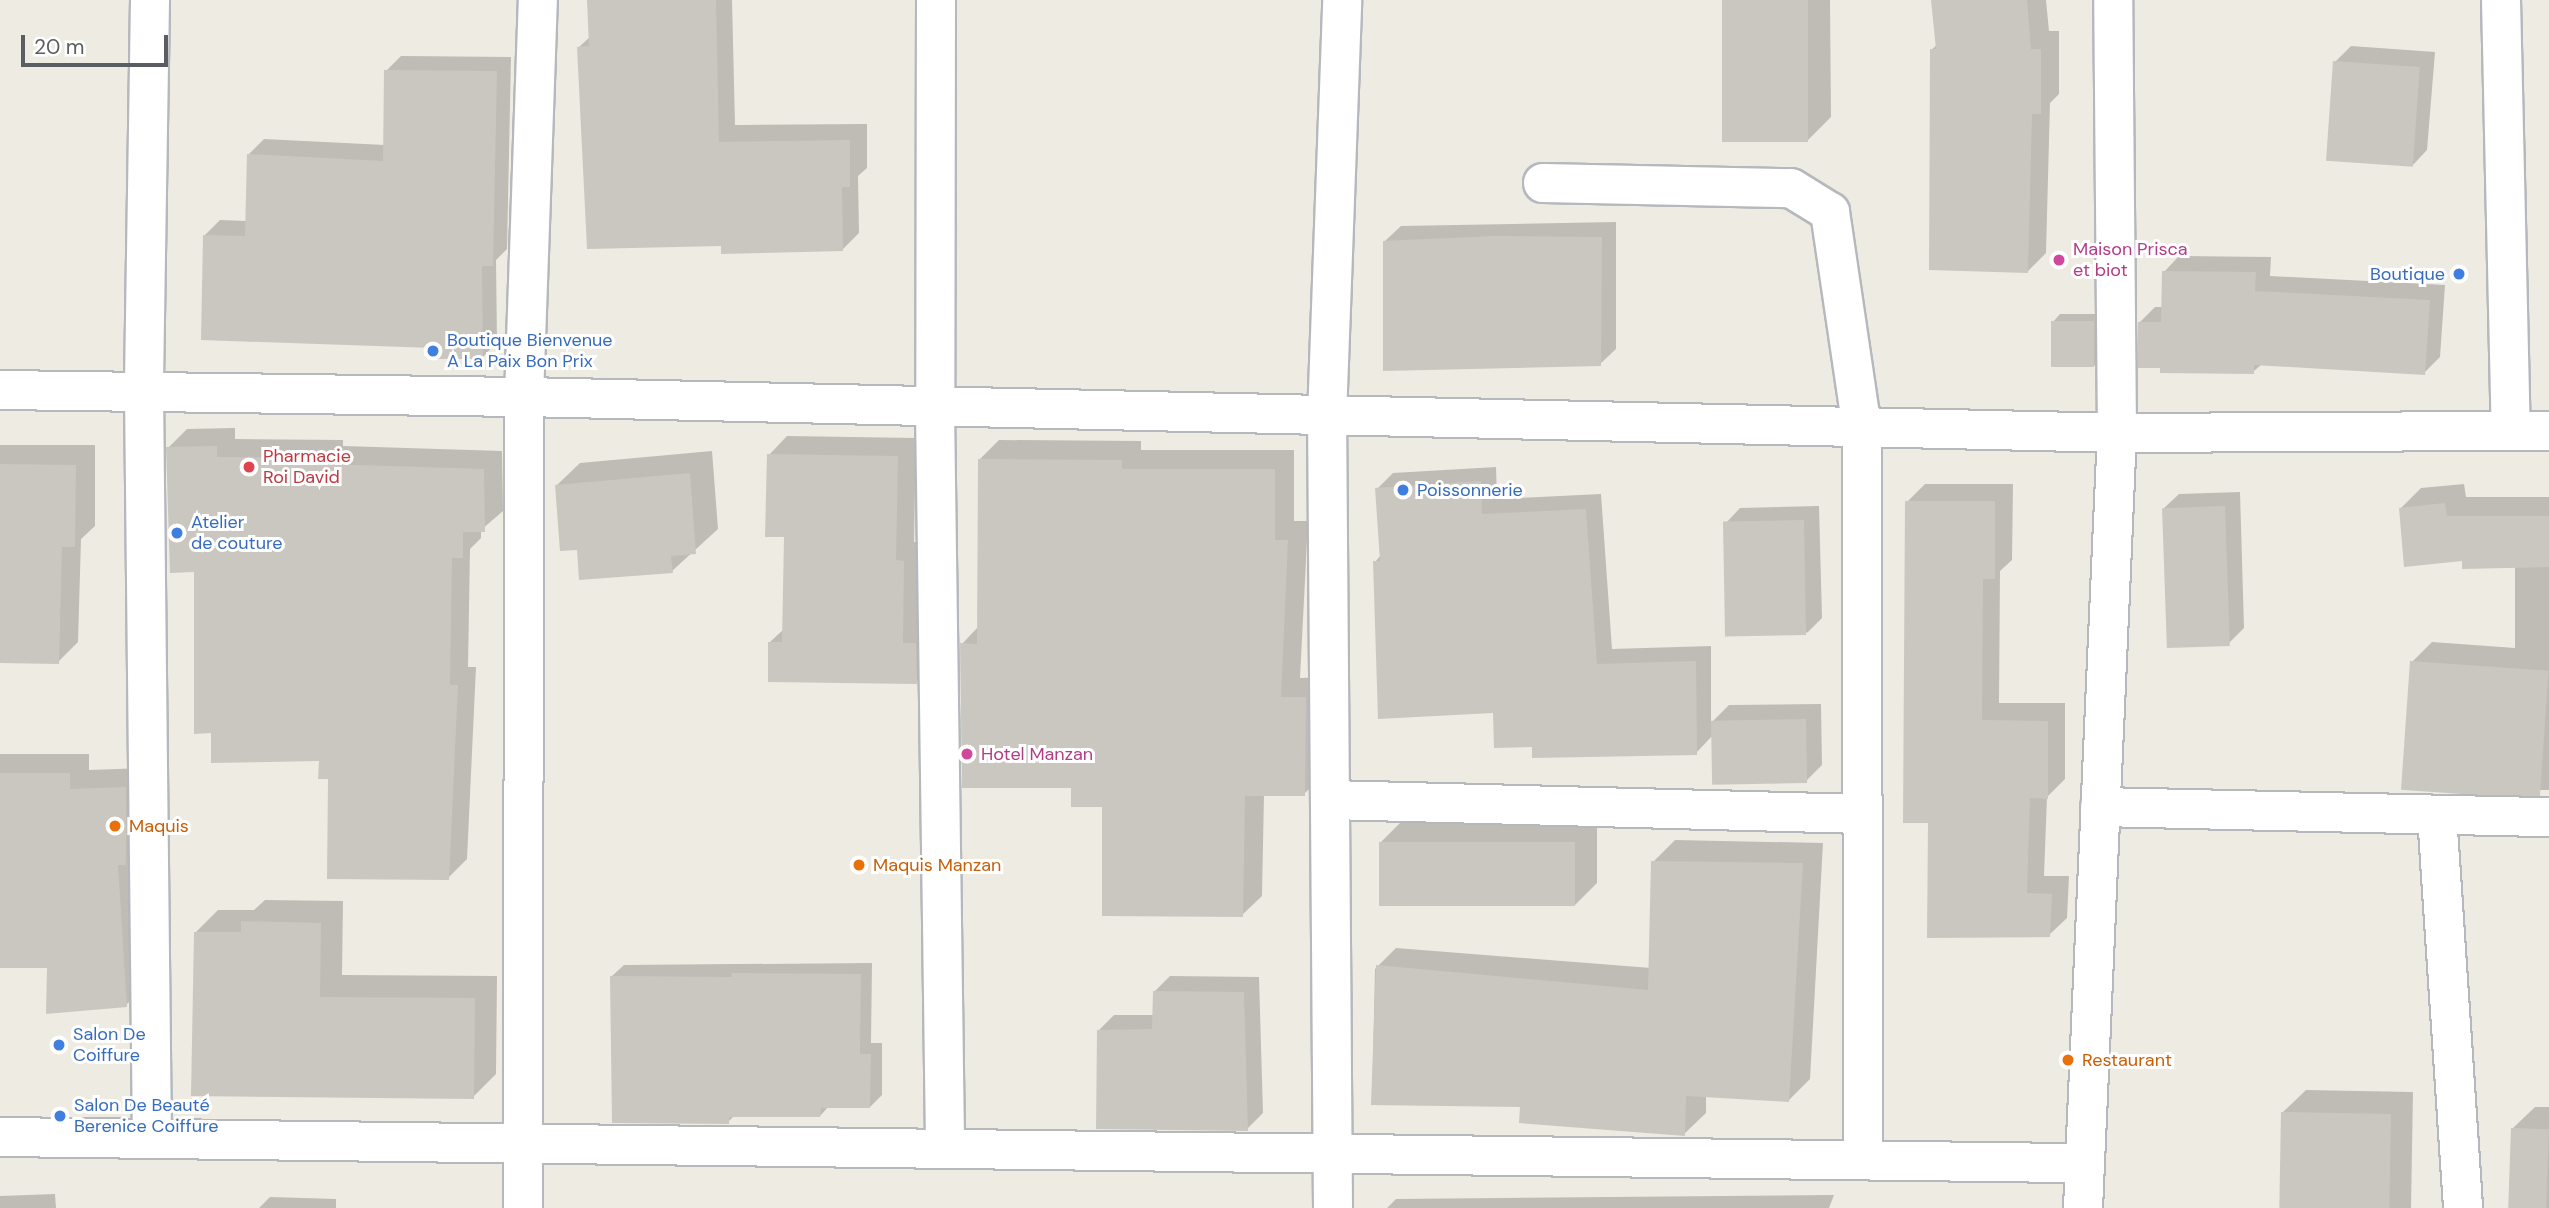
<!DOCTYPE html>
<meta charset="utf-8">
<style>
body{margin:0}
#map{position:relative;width:2549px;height:1208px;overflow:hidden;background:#eeebe2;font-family:"DM Sans",sans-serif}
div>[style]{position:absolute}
.shadow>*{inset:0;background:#0003}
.building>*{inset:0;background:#cac7c1;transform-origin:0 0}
.roads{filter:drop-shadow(2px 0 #b5b8bd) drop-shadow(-2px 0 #b5b8bd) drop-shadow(0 2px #b5b8bd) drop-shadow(0 -2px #b5b8bd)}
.minor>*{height:38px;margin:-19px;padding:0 19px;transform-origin:19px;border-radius:19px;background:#fff}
.tertiary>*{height:38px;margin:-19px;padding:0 19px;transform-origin:19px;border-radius:19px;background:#fff}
.dots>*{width:19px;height:19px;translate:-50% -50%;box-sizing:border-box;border:4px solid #fff;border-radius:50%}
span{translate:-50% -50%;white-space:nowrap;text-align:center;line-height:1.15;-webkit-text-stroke:6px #fff;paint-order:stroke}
.hotel-label{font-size:18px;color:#b23c85}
.left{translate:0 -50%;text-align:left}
.shop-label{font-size:18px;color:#366cbe}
.right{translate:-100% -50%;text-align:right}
.health-label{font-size:18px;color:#be3a42}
.food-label{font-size:18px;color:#c56008}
.scale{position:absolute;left:21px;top:35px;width:147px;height:32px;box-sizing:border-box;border:4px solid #5a5e63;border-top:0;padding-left:9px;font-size:21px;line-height:24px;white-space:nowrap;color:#5a5e63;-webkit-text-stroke:5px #fff;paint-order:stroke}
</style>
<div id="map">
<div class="shadow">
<div style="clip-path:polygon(589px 0,732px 0,735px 125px,867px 124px,867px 168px,858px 176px,859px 233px,842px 250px,722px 244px,579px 47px,591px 36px)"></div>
<div style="clip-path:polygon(1724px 0,1830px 0,1831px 117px,1808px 140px)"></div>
<div style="clip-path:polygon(1933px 0,2046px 0,2049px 31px,2059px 31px,2059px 94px,2050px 103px,2046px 253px,2028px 271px,1931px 50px,1938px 44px)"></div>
<div style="clip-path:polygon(2351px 46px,2435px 52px,2427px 150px,2412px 166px,2335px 62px)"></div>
<div style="clip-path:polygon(401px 56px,511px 57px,507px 249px,496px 260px,497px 342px,482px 358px,435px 347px,204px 236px,220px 220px,247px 221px,249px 154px,264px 139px,385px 145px,386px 71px)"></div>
<div style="clip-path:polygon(1616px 222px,1616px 349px,1600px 364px,1385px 241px,1401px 226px)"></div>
<div style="clip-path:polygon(2179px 256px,2271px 257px,2270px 276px,2445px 285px,2440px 357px,2424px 373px,2262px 364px,2253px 372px,2140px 322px,2155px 307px,2163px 307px,2164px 272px)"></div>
<div style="clip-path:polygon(2060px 314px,2101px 314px,2101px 358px,2094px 366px,2053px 322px)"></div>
<div style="clip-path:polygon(235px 428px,235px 439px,343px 440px,343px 446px,502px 451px,503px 511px,481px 530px,481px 538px,470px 549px,468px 667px,476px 667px,467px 859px,448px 878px,330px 777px,321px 760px,212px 731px,196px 570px,168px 448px,187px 429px)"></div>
<div style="clip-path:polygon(787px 436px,916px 438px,914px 542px,922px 542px,935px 663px,916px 682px,770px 642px,784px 629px,785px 536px,769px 455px)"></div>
<div style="clip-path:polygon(999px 440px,1141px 441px,1141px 450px,1294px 450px,1294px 521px,1308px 521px,1300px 678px,1325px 677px,1324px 774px,1304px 794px,1264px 794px,1262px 896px,1242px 915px,1104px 806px,1072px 786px,962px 644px,978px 627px,979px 460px)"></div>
<div style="clip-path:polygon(0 445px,95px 445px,95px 526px,81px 539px,78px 642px,58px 662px,0 661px)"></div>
<div style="clip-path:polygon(712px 451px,718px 529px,672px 571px,579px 548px,557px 485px,580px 463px)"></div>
<div style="clip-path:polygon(1496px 467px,1497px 499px,1601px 494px,1612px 649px,1711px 646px,1711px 723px,1729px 705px,1821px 704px,1822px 765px,1806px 781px,1713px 735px,1696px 753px,1534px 746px,1495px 711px,1375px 562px,1381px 555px,1377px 489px,1393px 473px)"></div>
<div style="clip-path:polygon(1925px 484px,2013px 484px,2012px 560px,2000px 571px,1999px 703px,2065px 703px,2065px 779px,2047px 797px,2044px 876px,2069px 876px,2067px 918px,2049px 935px,1930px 822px,1907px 502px)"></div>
<div style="clip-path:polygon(2464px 484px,2466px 497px,2549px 497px,2549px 790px,2402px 789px,2412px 662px,2432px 642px,2515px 648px,2515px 566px,2463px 559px,2401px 508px,2421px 488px)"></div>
<div style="clip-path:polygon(2240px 492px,2244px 628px,2228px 644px,2163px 509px,2179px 494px)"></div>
<div style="clip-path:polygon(1819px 506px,1822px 618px,1807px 633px,1725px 524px,1740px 508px)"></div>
<div style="clip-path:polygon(0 754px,89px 754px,89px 770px,145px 768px,146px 985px,126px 1005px,48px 967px,0 966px)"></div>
<div style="clip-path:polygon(1403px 820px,1597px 820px,1597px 883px,1574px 906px,1381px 842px)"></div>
<div style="clip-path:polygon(1675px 840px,1823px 843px,1810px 1079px,1789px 1100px,1706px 1095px,1706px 1113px,1684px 1134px,1522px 1105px,1372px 1104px,1375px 969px,1396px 948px,1651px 968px,1653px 862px)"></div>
<div style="clip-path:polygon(265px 900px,343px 901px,342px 975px,497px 976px,496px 1074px,473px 1097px,195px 933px,218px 910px,254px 910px)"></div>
<div style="clip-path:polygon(872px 963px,871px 1043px,882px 1043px,882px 1095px,870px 1107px,829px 1106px,820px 1116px,735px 1115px,728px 1122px,612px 976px,624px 965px)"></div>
<div style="clip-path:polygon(1170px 976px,1259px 977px,1263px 1113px,1247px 1129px,1099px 1030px,1114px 1015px,1154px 1015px,1154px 992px)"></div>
<div style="clip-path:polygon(2306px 1090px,2413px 1092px,2411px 1208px,2281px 1208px,2283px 1112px)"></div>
<div style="clip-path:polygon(2535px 1107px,2549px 1107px,2549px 1208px,2510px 1208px,2512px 1129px)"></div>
<div style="clip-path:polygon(55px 1194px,56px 1208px,0 1208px,0 1196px)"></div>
<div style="clip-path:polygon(1834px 1195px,1829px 1208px,1387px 1208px,1396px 1199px)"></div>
<div style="clip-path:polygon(270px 1197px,336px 1199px,336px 1208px,259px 1208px)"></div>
</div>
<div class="building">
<div style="clip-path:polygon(587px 0,716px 0,719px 142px,850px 140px,850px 187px,842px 187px,843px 251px,721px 254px,721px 246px,587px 249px,577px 47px,589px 46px)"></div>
<div style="left:1722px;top:0;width:86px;height:142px"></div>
<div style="clip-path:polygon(1931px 0,2027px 0,2031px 49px,2041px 49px,2041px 114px,2032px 114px,2028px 273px,1929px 270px,1930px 49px,1936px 49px)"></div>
<div style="left:2333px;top:61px;width:87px;height:100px;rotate:4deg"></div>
<div style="clip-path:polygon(384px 70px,497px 71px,493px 266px,482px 266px,483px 359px,433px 359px,433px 348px,201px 340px,203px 235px,245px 236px,247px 154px,383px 161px)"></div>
<div style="clip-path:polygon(1495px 236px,1602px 237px,1601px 366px,1383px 371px,1383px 241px)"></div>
<div style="clip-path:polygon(2162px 271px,2256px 272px,2255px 291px,2430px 300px,2425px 375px,2254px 365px,2254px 374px,2160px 373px,2160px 368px,2138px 368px,2138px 322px,2161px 322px)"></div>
<div style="left:2051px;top:321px;width:43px;height:46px"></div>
<div style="clip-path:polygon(217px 446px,217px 457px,325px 458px,325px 464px,484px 469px,485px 532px,463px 532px,463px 558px,452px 558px,450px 685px,458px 685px,449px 880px,327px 879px,328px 779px,318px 779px,319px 761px,211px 763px,211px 733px,194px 734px,194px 572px,170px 573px,166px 447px)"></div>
<div style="clip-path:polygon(767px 454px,898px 456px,896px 560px,904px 561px,903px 643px,916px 643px,917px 684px,768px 682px,768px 642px,782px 642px,784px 537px,765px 537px)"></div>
<div style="clip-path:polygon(978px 459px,1122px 460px,1122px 469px,1275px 469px,1275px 540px,1288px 540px,1281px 697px,1306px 697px,1305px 796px,1245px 796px,1243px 917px,1102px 916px,1102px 807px,1071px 807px,1071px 788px,962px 788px,960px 643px,977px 644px)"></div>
<div style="clip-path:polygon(0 464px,76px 465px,75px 547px,62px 547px,59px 664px,0 663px)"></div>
<div style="clip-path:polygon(690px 473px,696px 554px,671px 556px,673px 573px,579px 580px,577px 550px,560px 551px,555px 485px)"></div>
<div style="clip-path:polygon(1481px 481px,1482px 514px,1586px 509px,1597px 664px,1696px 661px,1697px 755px,1532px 758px,1532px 747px,1494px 748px,1493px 713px,1378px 719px,1373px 561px,1380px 561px,1375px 488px)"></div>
<div style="clip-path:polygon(1905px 501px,1995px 501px,1995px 579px,1983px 579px,1982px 720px,2048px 721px,2048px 799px,2030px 798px,2027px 893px,2052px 894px,2050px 937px,1927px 938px,1928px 823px,1903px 823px)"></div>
<div style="clip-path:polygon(2445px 503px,2447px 516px,2549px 516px,2549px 567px,2462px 569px,2462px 561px,2404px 567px,2399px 508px)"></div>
<div style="left:2225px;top:506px;width:140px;height:63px;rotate:88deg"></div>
<div style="left:1804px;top:520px;width:115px;height:81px;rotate:89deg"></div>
<div style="left:2410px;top:661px;width:139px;height:129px;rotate:4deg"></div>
<div style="left:1806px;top:719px;width:64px;height:95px;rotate:89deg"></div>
<div style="clip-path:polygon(0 773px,70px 773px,70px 789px,126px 787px,126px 865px,118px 865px,127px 1007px,46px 1014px,47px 968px,0 968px)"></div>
<div style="left:1379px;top:842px;width:196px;height:64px"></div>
<div style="clip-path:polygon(1651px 861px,1803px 863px,1789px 1102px,1686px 1096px,1685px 1136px,1519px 1123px,1520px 1107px,1371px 1105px,1376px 965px,1648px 990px)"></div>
<div style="clip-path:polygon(241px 921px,321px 923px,320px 997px,475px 998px,474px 1099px,191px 1096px,194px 932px,241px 932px)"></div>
<div style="clip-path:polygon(731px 973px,861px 974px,860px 1054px,871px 1054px,870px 1108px,821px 1108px,820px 1117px,729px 1117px,729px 1124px,612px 1123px,610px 976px,732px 977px)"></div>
<div style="clip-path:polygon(1153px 991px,1244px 992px,1248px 1131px,1096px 1129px,1097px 1030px,1152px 1029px)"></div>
<div style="left:2281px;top:1112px;width:110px;height:96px;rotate:1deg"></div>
<div style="left:2511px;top:1128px;width:38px;height:80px;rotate:2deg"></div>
</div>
<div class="roads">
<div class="minor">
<div style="left:150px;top:0;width:392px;rotate:90.9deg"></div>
<div style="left:144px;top:392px;width:747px;rotate:89.39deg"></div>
<div style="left:936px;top:0;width:408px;rotate:90.1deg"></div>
<div style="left:935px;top:408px;width:739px;rotate:89.22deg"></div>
<div style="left:2501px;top:0;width:431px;rotate:88.7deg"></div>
<div style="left:1543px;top:183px;width:248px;rotate:1.2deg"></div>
<div style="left:1791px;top:188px;width:46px;rotate:31.6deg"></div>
<div style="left:1830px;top:212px;width:218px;rotate:81.6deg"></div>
<div style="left:1862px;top:428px;width:732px;rotate:89.92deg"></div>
<div style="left:1331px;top:800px;width:532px;rotate:1.51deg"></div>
<div style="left:2100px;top:807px;width:449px;rotate:1.3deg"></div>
<div style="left:2437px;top:815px;width:394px;rotate:86.2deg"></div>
<div style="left:0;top:1137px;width:2083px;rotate:0.72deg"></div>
<div style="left:523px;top:1208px;width:811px;rotate:-89.93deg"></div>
<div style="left:524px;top:397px;width:397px;rotate:-88deg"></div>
<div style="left:1333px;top:1208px;width:791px;rotate:-90.43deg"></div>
<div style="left:1327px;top:417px;width:417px;rotate:-87.9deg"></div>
<div style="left:2083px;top:1208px;width:776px;rotate:-87.49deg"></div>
<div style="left:2117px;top:433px;width:433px;rotate:-90.5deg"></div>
</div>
<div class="tertiary">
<div style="left:0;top:390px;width:524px;rotate:0.77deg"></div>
<div style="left:524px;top:397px;width:1593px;rotate:1.29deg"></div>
<div style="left:2117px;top:433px;width:432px;rotate:-0.3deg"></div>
</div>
</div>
<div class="dots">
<div style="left:2059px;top:260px;background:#d1479c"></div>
<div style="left:2459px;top:274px;background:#3f7fe0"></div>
<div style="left:433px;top:351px;background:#3f7fe0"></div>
<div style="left:249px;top:467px;background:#e0444e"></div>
<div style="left:1403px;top:490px;background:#3f7fe0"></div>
<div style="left:177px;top:533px;background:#3f7fe0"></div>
<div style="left:967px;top:754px;background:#d1479c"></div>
<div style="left:115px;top:826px;background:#e8710a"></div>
<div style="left:859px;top:865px;background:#e8710a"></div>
<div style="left:59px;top:1045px;background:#3f7fe0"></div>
<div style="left:2068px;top:1060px;background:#e8710a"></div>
<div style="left:60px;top:1116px;background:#3f7fe0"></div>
</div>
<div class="hotel-label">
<span class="left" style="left:2073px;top:260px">Maison Prisca<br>et biot</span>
<span class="left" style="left:981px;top:754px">Hotel Manzan</span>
</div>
<div class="shop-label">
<span class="right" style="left:2445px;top:274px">Boutique</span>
<span class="left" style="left:447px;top:351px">Boutique Bienvenue<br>A La Paix Bon Prix</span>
<span class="left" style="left:1417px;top:490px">Poissonnerie</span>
<span class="left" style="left:191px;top:533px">Atelier<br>de couture</span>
<span class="left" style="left:73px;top:1045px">Salon De<br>Coiffure</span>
<span class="left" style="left:74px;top:1116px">Salon De Beauté<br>Berenice Coiffure</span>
</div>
<div class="health-label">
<span class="left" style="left:263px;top:467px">Pharmacie<br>Roi David</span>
</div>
<div class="food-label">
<span class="left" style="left:129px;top:826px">Maquis</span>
<span class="left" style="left:873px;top:865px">Maquis Manzan</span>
<span class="left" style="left:2082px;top:1060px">Restaurant</span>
</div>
<div class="scale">20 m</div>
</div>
